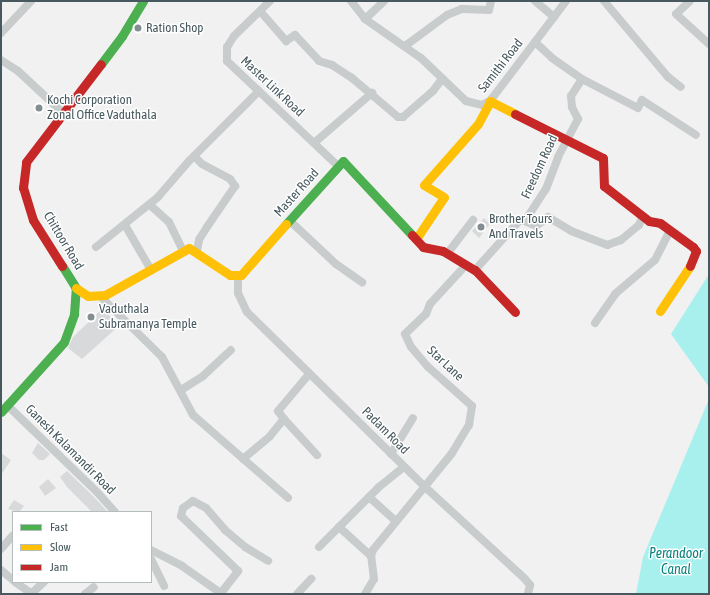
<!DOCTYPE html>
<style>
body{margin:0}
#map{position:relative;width:710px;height:595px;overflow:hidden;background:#f2f1f1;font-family:"Asap Condensed",sans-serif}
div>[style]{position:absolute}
.water>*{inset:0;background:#a8f0ee}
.building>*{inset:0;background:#d8d9da}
.street>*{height:8px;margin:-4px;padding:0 4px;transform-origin:4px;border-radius:4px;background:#c8cccd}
.fast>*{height:9px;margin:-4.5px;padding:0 4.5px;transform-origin:4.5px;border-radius:4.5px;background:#4caf50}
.slow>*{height:9px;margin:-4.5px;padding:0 4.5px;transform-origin:4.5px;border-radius:4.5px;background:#ffc107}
.jam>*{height:9px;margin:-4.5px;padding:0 4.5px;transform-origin:4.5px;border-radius:4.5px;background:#c62828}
.dots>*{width:11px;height:11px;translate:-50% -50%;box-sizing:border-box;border:2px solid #fff;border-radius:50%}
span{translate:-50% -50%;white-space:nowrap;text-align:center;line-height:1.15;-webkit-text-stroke:3px #fff;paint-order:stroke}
.poi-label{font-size:13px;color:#47595f}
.left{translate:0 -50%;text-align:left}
.street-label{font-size:13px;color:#47595f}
.water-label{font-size:14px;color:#09827e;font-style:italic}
.frame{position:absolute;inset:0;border:2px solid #47595f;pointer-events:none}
.legend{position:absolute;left:12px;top:511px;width:140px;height:72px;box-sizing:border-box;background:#fff;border:1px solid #b5bdbf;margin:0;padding:5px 7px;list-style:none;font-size:12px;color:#47595f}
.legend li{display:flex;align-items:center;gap:8px;height:20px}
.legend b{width:20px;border:1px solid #b5bdbf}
</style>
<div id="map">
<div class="water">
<div style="clip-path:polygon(709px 274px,709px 387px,671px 334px)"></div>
<div style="clip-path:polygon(709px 399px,709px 594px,636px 594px,643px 557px)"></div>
</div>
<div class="building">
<div style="clip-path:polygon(484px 218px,490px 224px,479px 238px,472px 231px)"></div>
<div style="clip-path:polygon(102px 309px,120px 325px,82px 359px,68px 348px,73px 337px)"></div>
<div style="clip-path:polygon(38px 443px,50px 454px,44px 460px,39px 460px,32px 453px)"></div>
<div style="clip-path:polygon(1px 453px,11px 460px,1px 475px)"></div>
<div style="clip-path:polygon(67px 471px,93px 496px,108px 512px,92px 512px,68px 488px,60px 477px)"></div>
<div style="clip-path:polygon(48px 479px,56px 488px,45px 496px,39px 487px)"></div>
<div style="clip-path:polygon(14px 500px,24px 506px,19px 512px,8px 509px)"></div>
</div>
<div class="street">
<div style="left:270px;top:1px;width:50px;rotate:135.8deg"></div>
<div style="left:234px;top:36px;width:13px;rotate:122deg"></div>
<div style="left:227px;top:47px;width:14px;rotate:90deg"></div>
<div style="left:227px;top:61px;width:153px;rotate:43.4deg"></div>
<div style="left:351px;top:1px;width:23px;rotate:52deg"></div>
<div style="left:365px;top:19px;width:68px;rotate:34.9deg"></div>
<div style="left:421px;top:58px;width:62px;rotate:43.7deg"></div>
<div style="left:466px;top:101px;width:16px;rotate:14deg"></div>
<div style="left:482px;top:105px;width:9px;rotate:-27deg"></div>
<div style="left:490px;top:101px;width:74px;rotate:-52.7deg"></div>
<div style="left:535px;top:42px;width:23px;rotate:43deg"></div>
<div style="left:552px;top:58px;width:37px;rotate:35deg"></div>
<div style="left:582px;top:79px;width:63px;rotate:27.4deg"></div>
<div style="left:638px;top:108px;width:9px;rotate:-63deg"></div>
<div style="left:642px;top:100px;width:64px;rotate:32.9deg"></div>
<div style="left:535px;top:1px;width:25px;rotate:40deg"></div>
<div style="left:604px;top:1px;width:99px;rotate:49.9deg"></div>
<div style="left:668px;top:77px;width:16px;rotate:38deg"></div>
<div style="left:690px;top:1px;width:19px;rotate:137deg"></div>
<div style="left:676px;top:14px;width:45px;rotate:42.3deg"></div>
<div style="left:260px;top:11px;width:40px;rotate:49deg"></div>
<div style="left:286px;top:41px;width:11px;rotate:-34deg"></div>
<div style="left:295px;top:35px;width:35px;rotate:47deg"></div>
<div style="left:319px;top:61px;width:14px;rotate:17deg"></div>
<div style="left:332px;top:65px;width:24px;rotate:33deg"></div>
<div style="left:352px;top:78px;width:60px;rotate:40.3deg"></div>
<div style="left:398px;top:117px;width:5px"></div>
<div style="left:403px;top:117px;width:40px;rotate:-41deg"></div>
<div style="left:433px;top:91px;width:15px;rotate:-53deg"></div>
<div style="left:365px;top:19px;width:26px;rotate:-43deg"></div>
<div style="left:1px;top:33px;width:44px;rotate:-46.8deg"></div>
<div style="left:535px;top:42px;width:51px;rotate:-52.9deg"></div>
<div style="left:405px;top:46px;width:52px;rotate:-36.4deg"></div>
<div style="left:447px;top:15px;width:16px;rotate:-22deg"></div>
<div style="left:462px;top:9px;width:27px;rotate:2deg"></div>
<div style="left:489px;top:10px;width:9px;rotate:-77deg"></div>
<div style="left:1px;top:60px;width:20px;rotate:33deg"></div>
<div style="left:18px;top:71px;width:62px;rotate:43deg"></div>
<div style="left:314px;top:143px;width:77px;rotate:-40.8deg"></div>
<div style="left:194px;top:156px;width:11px;rotate:45deg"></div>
<div style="left:202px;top:164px;width:32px;rotate:28deg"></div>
<div style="left:230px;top:179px;width:9px;rotate:54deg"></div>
<div style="left:235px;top:186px;width:50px;rotate:124.3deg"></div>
<div style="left:207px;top:227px;width:15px;rotate:122deg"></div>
<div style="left:199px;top:240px;width:11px;rotate:100deg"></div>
<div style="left:150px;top:205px;width:25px;rotate:42deg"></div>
<div style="left:169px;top:222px;width:32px;rotate:64deg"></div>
<div style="left:290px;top:221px;width:63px;rotate:43.1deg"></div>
<div style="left:336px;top:264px;width:32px;rotate:35deg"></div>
<div style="left:525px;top:221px;width:12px;rotate:24deg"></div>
<div style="left:536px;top:226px;width:15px;rotate:-37deg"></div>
<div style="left:548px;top:217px;width:27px;rotate:31deg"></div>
<div style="left:571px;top:231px;width:39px;rotate:21deg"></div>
<div style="left:607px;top:245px;width:15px;rotate:-20deg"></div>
<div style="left:621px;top:240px;width:23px;rotate:-40deg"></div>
<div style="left:639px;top:225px;width:10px;rotate:-66deg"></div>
<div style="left:125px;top:225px;width:52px;rotate:60deg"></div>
<div style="left:96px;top:247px;width:80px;rotate:-38.9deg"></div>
<div style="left:158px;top:197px;width:48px;rotate:-49.3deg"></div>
<div style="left:189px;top:161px;width:99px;rotate:-45deg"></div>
<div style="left:447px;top:254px;width:43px;rotate:-52.6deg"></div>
<div style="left:475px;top:270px;width:67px;rotate:-48deg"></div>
<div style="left:520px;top:220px;width:5px;rotate:11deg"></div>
<div style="left:525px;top:221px;width:38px;rotate:-57deg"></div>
<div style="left:546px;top:189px;width:34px;rotate:-69deg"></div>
<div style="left:558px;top:157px;width:43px;rotate:-62.2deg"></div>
<div style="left:578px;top:119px;width:13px;rotate:-117deg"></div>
<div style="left:572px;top:107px;width:11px;rotate:-95deg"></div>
<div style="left:571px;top:96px;width:20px;rotate:-57deg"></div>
<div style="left:238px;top:275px;width:18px;rotate:90deg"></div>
<div style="left:238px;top:293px;width:21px;rotate:65deg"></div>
<div style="left:247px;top:312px;width:248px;rotate:44.5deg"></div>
<div style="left:424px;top:486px;width:137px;rotate:42.6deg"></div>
<div style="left:525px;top:579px;width:8px;rotate:50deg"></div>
<div style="left:530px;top:585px;width:9px;rotate:103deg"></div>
<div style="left:100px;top:296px;width:87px;rotate:44.5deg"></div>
<div style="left:162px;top:357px;width:66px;rotate:61.9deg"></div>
<div style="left:193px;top:415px;width:126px;rotate:41.1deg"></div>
<div style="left:595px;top:323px;width:35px;rotate:-55deg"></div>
<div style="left:615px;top:294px;width:52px;rotate:-40.4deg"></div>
<div style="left:655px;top:260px;width:33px;rotate:-63deg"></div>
<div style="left:181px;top:390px;width:26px;rotate:-32deg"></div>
<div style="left:203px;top:376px;width:38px;rotate:-43deg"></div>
<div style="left:7px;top:405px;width:125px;rotate:44deg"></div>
<div style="left:97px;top:492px;width:27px;rotate:48deg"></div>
<div style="left:284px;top:419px;width:49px;rotate:47.5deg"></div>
<div style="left:391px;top:454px;width:42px;rotate:-58.6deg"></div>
<div style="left:243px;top:459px;width:35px;rotate:-40deg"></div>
<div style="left:270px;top:436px;width:22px;rotate:-51deg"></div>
<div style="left:284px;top:419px;width:10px;rotate:-127deg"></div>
<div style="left:278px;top:411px;width:48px;rotate:-50deg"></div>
<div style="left:369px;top:497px;width:36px;rotate:42deg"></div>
<div style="left:339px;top:527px;width:43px;rotate:42.2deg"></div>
<div style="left:319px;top:547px;width:85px;rotate:-45deg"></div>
<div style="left:379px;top:487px;width:32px;rotate:-39deg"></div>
<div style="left:1px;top:549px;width:18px;rotate:-49deg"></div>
<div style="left:151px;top:550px;width:35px;rotate:27deg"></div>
<div style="left:182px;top:566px;width:49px;rotate:35deg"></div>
<div style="left:151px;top:559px;width:30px;rotate:64deg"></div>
<div style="left:1px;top:570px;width:16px;rotate:40deg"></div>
<div style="left:15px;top:582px;width:21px;rotate:35deg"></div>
<div style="left:221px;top:593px;width:28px;rotate:-52deg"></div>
<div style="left:238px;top:571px;width:79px;rotate:-136deg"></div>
<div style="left:181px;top:516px;width:8px;rotate:-76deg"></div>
<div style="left:183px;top:508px;width:12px;rotate:-35deg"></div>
<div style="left:193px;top:501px;width:15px;rotate:28deg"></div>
<div style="left:206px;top:508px;width:29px;rotate:49deg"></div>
<div style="left:225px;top:530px;width:26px;rotate:40deg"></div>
<div style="left:245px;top:547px;width:27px;rotate:31deg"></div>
<div style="left:31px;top:594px;width:18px;rotate:-43deg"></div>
<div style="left:85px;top:594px;width:11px;rotate:-38deg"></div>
<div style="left:297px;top:594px;width:21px;rotate:-47deg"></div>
<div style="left:365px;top:594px;width:17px;rotate:-59deg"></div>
<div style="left:374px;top:579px;width:23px;rotate:-97deg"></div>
<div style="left:371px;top:556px;width:6px;rotate:-72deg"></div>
<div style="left:373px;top:550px;width:125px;rotate:-50.8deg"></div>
<div style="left:452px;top:453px;width:33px;rotate:-59deg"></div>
<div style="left:469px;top:425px;width:19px;rotate:-81deg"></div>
<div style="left:472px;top:406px;width:59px;rotate:-138.4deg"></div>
<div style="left:428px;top:367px;width:26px;rotate:-130deg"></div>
<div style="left:411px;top:347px;width:14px;rotate:-115deg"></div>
<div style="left:405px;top:334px;width:29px;rotate:-44deg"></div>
<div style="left:426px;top:314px;width:11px;rotate:-68deg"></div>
<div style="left:430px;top:304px;width:53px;rotate:-47.3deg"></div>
</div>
<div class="fast">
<div style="left:101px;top:64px;width:35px;rotate:-53deg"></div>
<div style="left:122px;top:36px;width:41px;rotate:-59deg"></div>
<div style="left:286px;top:224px;width:85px;rotate:-47.9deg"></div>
<div style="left:343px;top:161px;width:101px;rotate:47deg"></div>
<div style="left:1px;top:412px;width:94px;rotate:-48deg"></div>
<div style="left:64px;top:342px;width:30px;rotate:-70deg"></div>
<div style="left:74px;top:314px;width:26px;rotate:-86deg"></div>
<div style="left:76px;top:288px;width:26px;rotate:-122deg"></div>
</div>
<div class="slow">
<div style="left:416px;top:239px;width:50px;rotate:-56.3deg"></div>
<div style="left:444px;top:197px;width:23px;rotate:-149deg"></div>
<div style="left:424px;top:185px;width:81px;rotate:-48.5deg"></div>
<div style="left:478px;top:124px;width:26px;rotate:-62deg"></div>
<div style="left:490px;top:101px;width:28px;rotate:27deg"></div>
<div style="left:76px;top:288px;width:14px;rotate:34deg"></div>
<div style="left:88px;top:296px;width:17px;rotate:-3deg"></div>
<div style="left:105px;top:295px;width:96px;rotate:-29.2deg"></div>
<div style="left:189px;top:248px;width:49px;rotate:33.4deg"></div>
<div style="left:230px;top:275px;width:11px"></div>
<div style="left:241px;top:275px;width:68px;rotate:-48.6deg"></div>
<div style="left:660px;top:311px;width:54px;rotate:-56.3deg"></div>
</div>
<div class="jam">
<div style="left:515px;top:114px;width:98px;rotate:26.6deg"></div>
<div style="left:603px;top:158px;width:28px;rotate:88deg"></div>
<div style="left:604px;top:186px;width:57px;rotate:37.9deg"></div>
<div style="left:649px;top:221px;width:11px;rotate:10deg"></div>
<div style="left:660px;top:223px;width:41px;rotate:36deg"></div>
<div style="left:693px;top:247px;width:5px;rotate:53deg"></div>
<div style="left:696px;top:251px;width:16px;rotate:112deg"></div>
<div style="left:412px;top:235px;width:16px;rotate:47deg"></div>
<div style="left:423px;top:247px;width:20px;rotate:11deg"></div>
<div style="left:443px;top:251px;width:37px;rotate:31deg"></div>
<div style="left:475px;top:270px;width:58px;rotate:46.4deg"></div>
<div style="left:62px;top:266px;width:54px;rotate:-122.2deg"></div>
<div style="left:33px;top:220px;width:34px;rotate:-107deg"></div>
<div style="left:23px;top:188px;width:26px;rotate:-83deg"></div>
<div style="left:26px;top:162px;width:123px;rotate:-52.6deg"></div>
</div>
<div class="dots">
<div style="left:138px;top:28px;background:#838e92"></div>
<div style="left:39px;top:108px;background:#838e92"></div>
<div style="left:481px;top:227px;background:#838e92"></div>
<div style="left:91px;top:317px;background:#838e92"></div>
</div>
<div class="poi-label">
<span class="left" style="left:146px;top:28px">Ration Shop</span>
<span class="left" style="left:47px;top:108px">Kochi Corporation<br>Zonal Office Vaduthala</span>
<span class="left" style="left:489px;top:227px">Brother Tours<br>And Travels</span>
<span class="left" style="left:99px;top:317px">Vaduthala<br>Subramanya Temple</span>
</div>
<div class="street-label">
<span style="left:501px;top:66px;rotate:-52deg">Samithi Road</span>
<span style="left:272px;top:87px;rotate:43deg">Master Link Road</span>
<span style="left:540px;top:167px;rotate:-65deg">Freedom Road</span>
<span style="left:297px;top:193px;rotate:-48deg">Master Road</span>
<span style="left:63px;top:241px;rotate:59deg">Chittoor Road</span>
<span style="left:445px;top:364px;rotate:43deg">Star Lane</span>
<span style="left:385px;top:431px;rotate:45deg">Padam Road</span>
<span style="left:70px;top:450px;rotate:45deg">Ganesh Kalamandir Road</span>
</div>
<div class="water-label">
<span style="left:676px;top:561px">Perandoor<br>Canal</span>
</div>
<div class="frame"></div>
<ul class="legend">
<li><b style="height:5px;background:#4caf50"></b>Fast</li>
<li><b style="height:5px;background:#ffc107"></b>Slow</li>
<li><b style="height:5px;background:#c62828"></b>Jam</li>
</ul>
</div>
